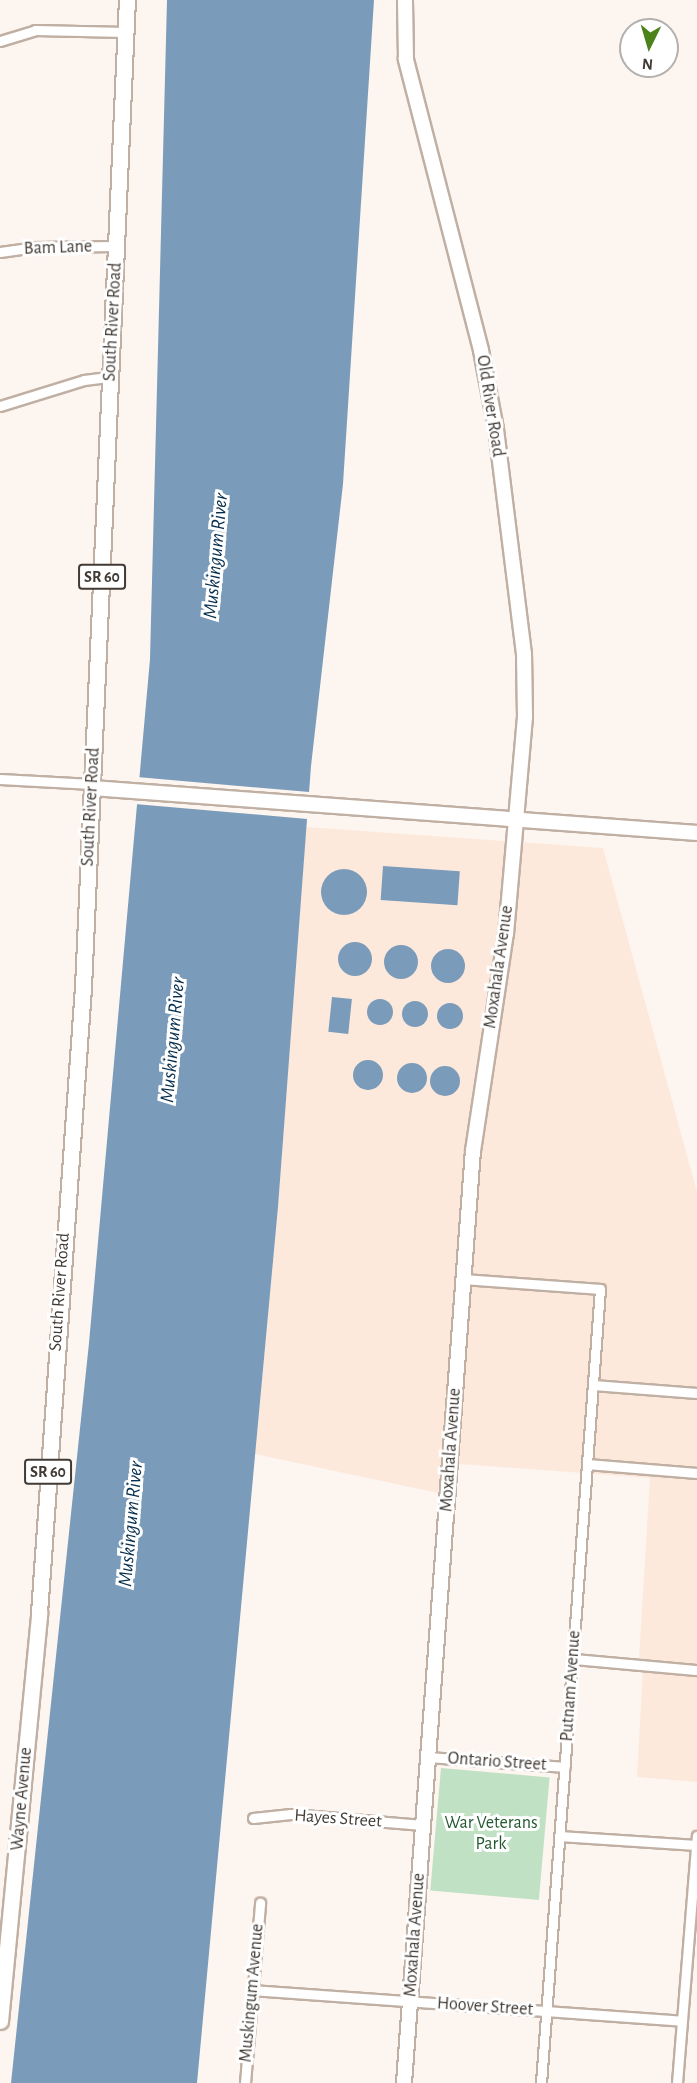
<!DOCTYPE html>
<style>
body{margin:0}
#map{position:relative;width:697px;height:2083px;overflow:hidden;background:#fdf5f0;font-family:"Alegreya Sans",sans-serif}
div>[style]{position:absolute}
.built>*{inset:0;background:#fde9db}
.green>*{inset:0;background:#c1e1c5;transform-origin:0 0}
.water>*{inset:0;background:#7a9bba;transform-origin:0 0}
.round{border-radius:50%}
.pier>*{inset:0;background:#fdf5f0;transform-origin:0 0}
.roads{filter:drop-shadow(2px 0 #c0afa3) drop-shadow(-2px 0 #c0afa3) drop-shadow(0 2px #c0afa3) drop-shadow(0 -2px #c0afa3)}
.street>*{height:9px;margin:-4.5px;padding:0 4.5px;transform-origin:4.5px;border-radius:4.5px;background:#fff}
.secondary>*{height:14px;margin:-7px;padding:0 7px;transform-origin:7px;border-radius:7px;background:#fff}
.primary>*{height:15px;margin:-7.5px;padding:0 7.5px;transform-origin:7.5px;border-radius:7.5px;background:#fff}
span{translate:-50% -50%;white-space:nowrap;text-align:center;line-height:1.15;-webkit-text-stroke:6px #fff;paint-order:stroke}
.shield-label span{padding:2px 4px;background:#fff;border:2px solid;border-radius:4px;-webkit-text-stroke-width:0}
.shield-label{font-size:16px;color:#413a35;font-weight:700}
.street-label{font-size:18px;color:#413a35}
.park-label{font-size:18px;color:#245930}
.water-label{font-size:20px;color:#062e4d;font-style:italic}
.north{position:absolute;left:619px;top:18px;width:60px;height:60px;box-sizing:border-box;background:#fff;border:2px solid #b3b0ae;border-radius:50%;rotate:185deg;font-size:16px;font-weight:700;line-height:24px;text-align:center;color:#413a35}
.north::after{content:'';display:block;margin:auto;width:21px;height:27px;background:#4c821a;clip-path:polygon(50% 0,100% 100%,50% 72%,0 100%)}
</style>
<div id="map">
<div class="built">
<div style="clip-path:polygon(306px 827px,603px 848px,697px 1192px,697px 1782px,637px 1777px,643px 1669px,639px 1659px,650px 1478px,445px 1463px,438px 1493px,255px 1454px,278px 1207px)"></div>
</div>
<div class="green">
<div style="left:441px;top:1768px;width:109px;height:123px;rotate:5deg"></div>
</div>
<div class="water">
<div style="clip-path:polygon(167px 0,374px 0,343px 484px,311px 766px,278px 1207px,197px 2083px,11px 2083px,89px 1343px,150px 659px)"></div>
<div style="left:383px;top:866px;width:77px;height:34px;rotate:4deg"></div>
<div class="round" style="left:321px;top:869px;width:46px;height:46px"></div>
<div class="round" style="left:338px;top:942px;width:34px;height:34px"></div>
<div class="round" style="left:384px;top:945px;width:34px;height:34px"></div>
<div class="round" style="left:431px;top:949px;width:34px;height:34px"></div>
<div style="left:332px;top:997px;width:20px;height:35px;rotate:6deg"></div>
<div class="round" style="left:367px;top:999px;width:26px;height:26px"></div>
<div class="round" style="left:402px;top:1001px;width:26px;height:26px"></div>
<div class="round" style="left:437px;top:1003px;width:26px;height:26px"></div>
<div class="round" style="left:353px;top:1060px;width:30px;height:30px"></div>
<div class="round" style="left:397px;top:1063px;width:30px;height:30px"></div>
<div class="round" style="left:430px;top:1066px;width:30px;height:30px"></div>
</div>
<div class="pier">
<div style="left:137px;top:777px;width:176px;height:27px;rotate:5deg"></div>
</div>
<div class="roads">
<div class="street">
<div style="left:0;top:41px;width:37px;rotate:-17deg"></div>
<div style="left:35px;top:30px;width:90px;rotate:1.3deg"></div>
<div style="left:0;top:252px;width:37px;rotate:-8deg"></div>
<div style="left:37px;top:247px;width:79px;rotate:-0.7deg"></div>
<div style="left:0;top:406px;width:88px;rotate:-17.2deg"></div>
<div style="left:84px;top:380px;width:26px;rotate:-7deg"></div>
<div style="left:0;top:779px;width:92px;rotate:3.1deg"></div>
<div style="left:464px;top:1279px;width:136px;rotate:4.2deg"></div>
<div style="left:600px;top:1289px;width:796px;rotate:94.25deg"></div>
<div style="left:593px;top:1385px;width:104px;rotate:4.4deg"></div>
<div style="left:587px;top:1464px;width:110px;rotate:4.7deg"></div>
<div style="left:573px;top:1659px;width:124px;rotate:5.1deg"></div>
<div style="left:429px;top:1757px;width:136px;rotate:4.2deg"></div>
<div style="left:253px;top:1818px;width:38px;rotate:-6deg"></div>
<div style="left:291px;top:1814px;width:132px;rotate:4.8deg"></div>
<div style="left:560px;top:1836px;width:136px;rotate:3.8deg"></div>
<div style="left:252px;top:1990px;width:430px;rotate:4.1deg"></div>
<div style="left:245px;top:2083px;width:181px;rotate:-85.2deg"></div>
<div style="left:677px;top:2083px;width:248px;rotate:-85.4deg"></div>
</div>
<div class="secondary">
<div style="left:92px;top:788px;width:607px;rotate:4.25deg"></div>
<div style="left:404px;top:2083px;width:935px;rotate:-85.77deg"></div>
<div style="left:473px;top:1151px;width:219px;rotate:-81.4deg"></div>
<div style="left:506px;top:934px;width:218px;rotate:-85deg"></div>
<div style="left:525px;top:717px;width:63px;rotate:-90.9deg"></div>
<div style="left:524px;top:654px;width:227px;rotate:-97.1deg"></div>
<div style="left:496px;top:429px;width:80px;rotate:-100.8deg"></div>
<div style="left:481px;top:350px;width:301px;rotate:-104.5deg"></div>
<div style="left:406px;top:59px;width:59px;rotate:-91deg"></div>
</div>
<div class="primary">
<div style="left:0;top:2021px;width:410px;rotate:-84.5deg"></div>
<div style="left:39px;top:1613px;width:628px;rotate:-85.98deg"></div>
<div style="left:83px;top:987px;width:988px;rotate:-87.45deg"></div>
</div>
</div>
<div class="shield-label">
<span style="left:102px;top:577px">SR 60</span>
<span style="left:48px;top:1472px">SR 60</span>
</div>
<div class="street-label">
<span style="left:58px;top:248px;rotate:-2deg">Bam Lane</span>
<span style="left:113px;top:322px;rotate:-87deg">South River Road</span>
<span style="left:490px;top:406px;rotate:81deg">Old River Road</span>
<span style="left:91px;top:807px;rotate:-87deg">South River Road</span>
<span style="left:499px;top:967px;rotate:-82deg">Moxahala Avenue</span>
<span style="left:60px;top:1292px;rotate:-86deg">South River Road</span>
<span style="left:451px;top:1450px;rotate:-86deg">Moxahala Avenue</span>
<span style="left:571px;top:1686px;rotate:-86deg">Putnam Avenue</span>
<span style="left:497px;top:1762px;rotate:4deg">Ontario Street</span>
<span style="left:22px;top:1799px;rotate:-85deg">Wayne Avenue</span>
<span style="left:338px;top:1819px;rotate:4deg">Hayes Street</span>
<span style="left:415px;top:1935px;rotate:-86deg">Moxahala Avenue</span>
<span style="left:252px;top:1993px;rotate:-85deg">Muskingum Avenue</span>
<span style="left:485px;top:2007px;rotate:4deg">Hoover Street</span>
</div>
<div class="park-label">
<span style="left:491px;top:1834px">War Veterans<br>Park</span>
</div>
<div class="water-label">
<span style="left:216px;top:556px;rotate:-85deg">Muskingum River</span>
<span style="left:173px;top:1040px;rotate:-85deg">Muskingum River</span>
<span style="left:131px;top:1524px;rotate:-85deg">Muskingum River</span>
</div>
<div class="north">N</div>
</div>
